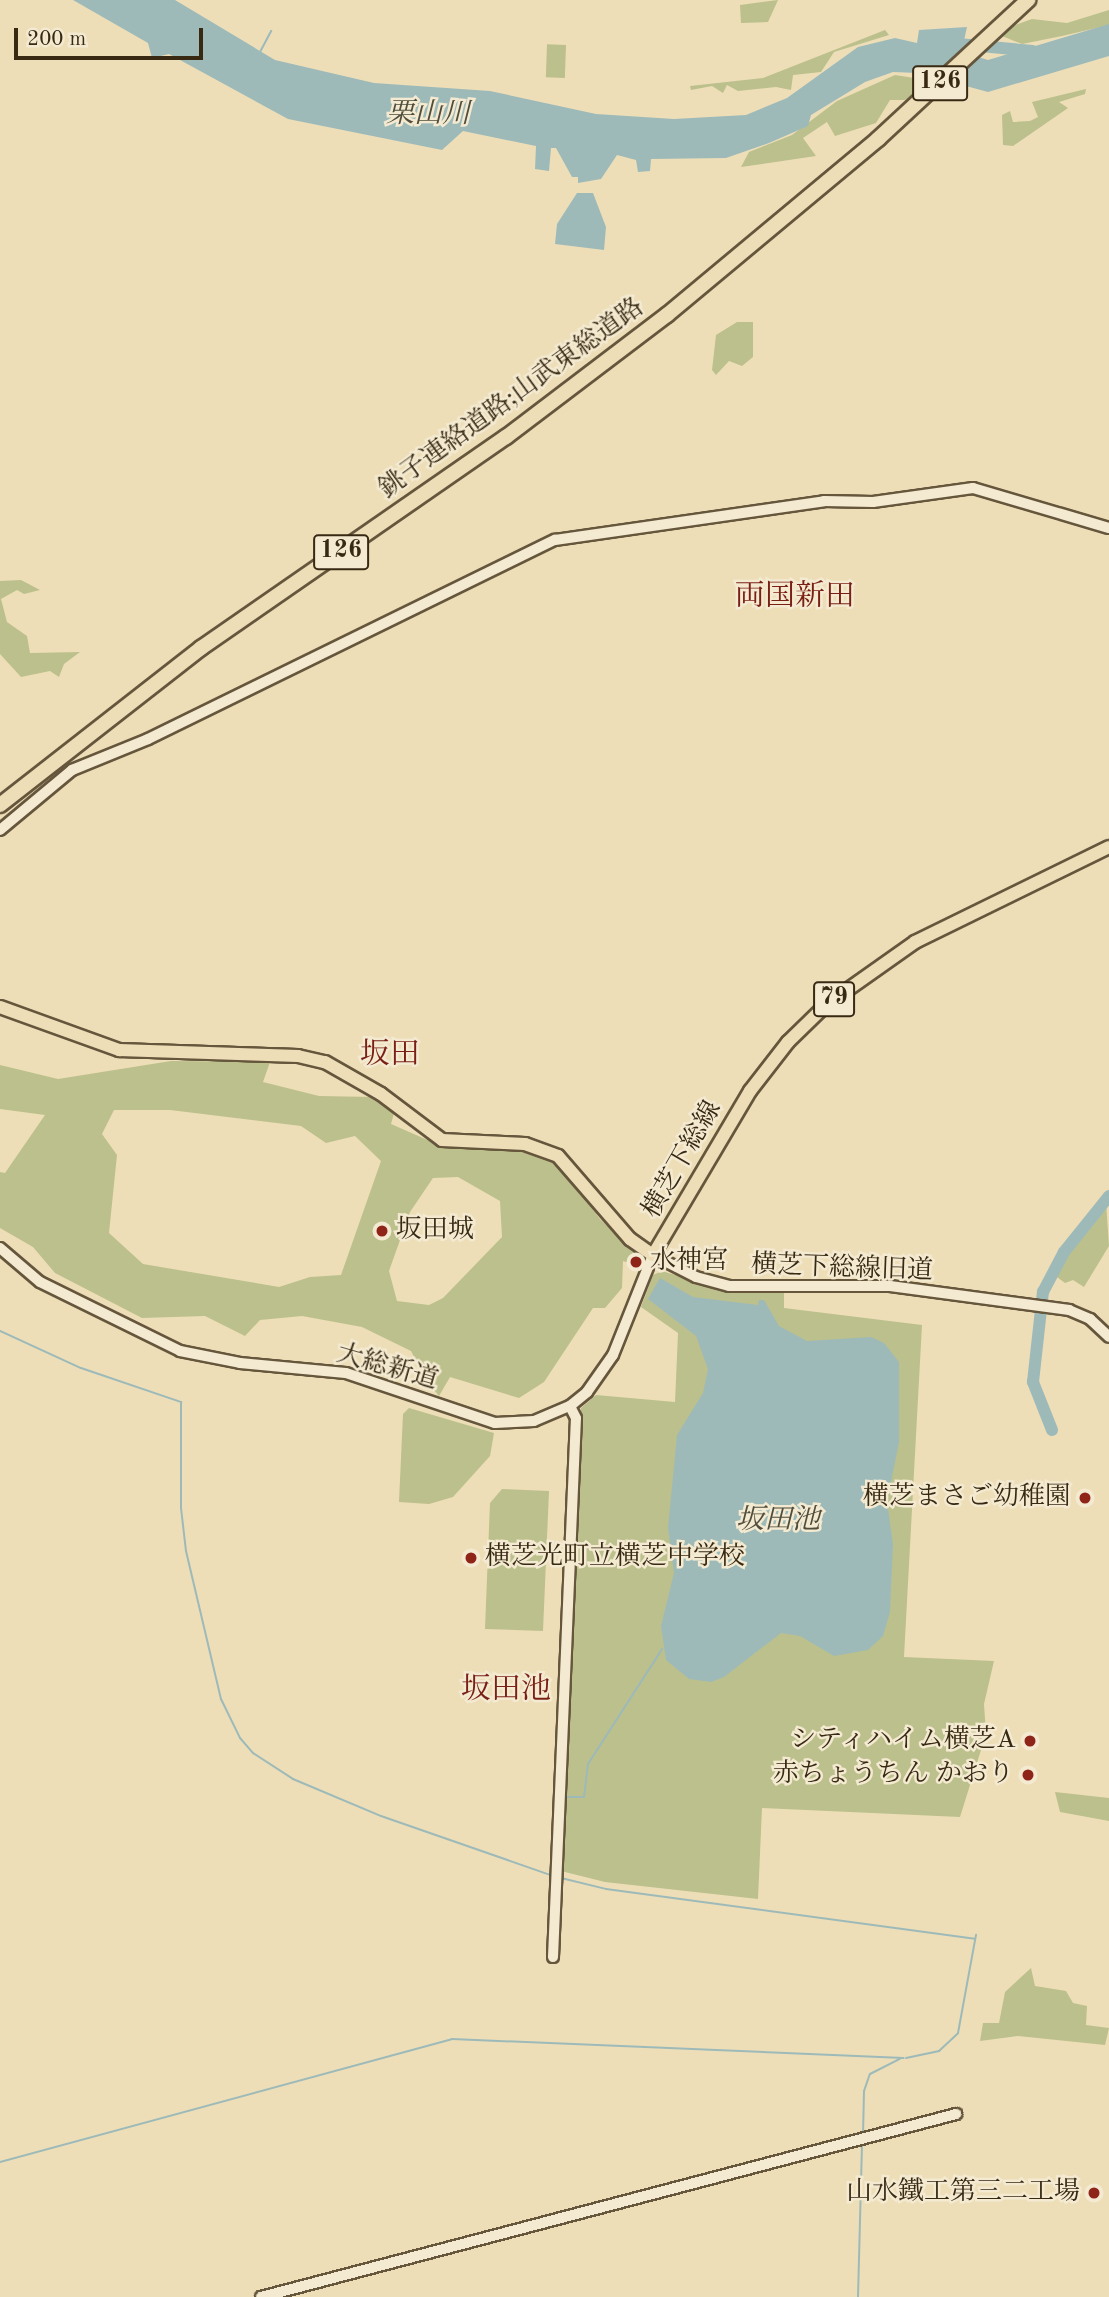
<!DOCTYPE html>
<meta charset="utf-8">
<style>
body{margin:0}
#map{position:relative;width:1109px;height:2297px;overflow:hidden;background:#eddeb8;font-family:"Old Standard TT","Noto Serif JP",serif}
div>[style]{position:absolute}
.green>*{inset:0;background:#bcc08c;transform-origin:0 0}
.water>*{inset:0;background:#9dbab9}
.stream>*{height:2px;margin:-1px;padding:0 1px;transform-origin:1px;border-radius:1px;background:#9dbab9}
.river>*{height:12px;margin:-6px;padding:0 6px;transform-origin:6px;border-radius:6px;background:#9dbab9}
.roads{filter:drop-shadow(2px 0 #65563c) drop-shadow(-2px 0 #65563c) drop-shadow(0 2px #65563c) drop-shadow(0 -2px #65563c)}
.minor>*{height:10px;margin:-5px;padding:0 5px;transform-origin:5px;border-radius:5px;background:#f3ead1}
.major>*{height:12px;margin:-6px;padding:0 6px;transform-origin:6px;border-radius:6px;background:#eddeb8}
.highway>*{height:14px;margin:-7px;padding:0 7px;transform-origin:7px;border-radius:7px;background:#eddeb8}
.dots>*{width:19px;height:19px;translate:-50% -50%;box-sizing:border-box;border:4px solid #f3ead1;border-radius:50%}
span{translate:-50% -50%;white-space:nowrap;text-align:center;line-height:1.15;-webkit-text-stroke:5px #f3ead1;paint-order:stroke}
.shield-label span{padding:2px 5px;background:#f3ead1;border:2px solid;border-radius:5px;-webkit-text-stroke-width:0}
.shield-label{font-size:24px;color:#382913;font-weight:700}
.street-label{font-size:26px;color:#382913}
.poi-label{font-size:26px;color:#382913}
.left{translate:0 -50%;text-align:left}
.right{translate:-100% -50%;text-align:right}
.water-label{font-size:28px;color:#514d3c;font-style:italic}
.quarter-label{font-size:30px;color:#7a1f14}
.scale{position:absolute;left:14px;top:28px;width:189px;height:32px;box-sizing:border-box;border:4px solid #382913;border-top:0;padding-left:9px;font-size:21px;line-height:24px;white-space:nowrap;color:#382913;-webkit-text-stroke:5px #f3ead1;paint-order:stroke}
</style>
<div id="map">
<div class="green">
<div style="clip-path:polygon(778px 0,768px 22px,741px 23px,740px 5px)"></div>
<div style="clip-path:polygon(1109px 10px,1109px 25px,1062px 36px,1022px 44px,1002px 36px,1007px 28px,1032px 19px,1067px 23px)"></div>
<div style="clip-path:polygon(885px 30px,889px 35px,834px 52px,821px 72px,793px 75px,791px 90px,776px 87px,738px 91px,727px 85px,723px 93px,712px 86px,691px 90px,690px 86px,763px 78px)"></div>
<div style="left:566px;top:45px;width:33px;height:19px;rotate:92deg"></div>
<div style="clip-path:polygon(895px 75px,927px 80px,923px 88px,905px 100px,890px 100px,876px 123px,835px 136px,827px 122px,803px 138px,816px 156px,741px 167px,749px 152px,792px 135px,837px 101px)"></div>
<div style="clip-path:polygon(1086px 89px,1085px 94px,1059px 102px,1068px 108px,1013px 146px,1003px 145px,1002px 115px,1010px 111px,1013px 122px,1030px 121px,1038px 117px,1032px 102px)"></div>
<div style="clip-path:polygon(737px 322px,753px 322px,753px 357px,742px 366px,729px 361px,716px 375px,712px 370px,716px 335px)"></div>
<div style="clip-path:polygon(21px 580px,40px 590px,24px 594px,17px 590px,1px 599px,7px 622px,27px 636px,30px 653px,80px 652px,64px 664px,59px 677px,50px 671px,21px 677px,0 654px,0 581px)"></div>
<div style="clip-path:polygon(evenodd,171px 1061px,270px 1062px,263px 1082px,319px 1096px,373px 1097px,394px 1113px,391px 1124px,439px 1145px,523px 1148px,557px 1162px,600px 1219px,641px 1258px,640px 1267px,623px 1261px,622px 1288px,605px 1308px,593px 1308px,544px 1382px,519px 1398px,450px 1377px,439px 1396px,426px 1380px,411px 1351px,362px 1327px,302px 1316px,260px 1320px,245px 1336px,205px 1316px,142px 1318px,55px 1273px,33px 1247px,0 1228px,0 1172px,5px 1173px,45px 1115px,0 1109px,0 1065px,58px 1079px,171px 1061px,114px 1110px,170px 1110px,301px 1126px,326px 1143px,355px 1136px,381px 1161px,341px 1275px,310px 1277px,279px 1287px,143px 1264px,109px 1233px,117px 1155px,102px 1134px,114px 1110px,171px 1061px,458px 1177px,500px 1201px,502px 1237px,443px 1298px,429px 1305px,397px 1301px,389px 1271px,410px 1212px,433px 1178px,458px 1177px)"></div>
<div style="clip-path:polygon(1106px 1202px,1109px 1246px,1084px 1287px,1073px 1280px,1065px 1283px,1053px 1274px)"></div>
<div style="clip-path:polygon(662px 1271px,734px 1293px,784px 1293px,784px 1308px,922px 1325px,904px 1657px,994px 1661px,984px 1704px,986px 1734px,960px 1817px,762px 1808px,758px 1899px,605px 1882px,561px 1871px,581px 1408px,596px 1395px,675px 1402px,678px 1333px,641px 1307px,653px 1275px)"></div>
<div style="clip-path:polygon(409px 1408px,494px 1433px,490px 1456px,453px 1497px,429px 1504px,399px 1502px,403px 1414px)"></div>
<div style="clip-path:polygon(502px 1489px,549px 1491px,543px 1631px,485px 1629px,490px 1503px)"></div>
<div style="clip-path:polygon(1055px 1792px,1109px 1798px,1109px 1821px,1060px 1812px)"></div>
<div style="clip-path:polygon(1031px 1968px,1035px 1986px,1066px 1991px,1073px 2003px,1087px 2006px,1086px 2025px,1109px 2028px,1105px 2045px,1018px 2036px,980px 2041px,983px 2023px,999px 2023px,1005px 1992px)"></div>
</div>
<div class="water">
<div style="clip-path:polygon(73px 0,175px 0,275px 60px,374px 83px,490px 91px,596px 114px,674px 119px,746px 115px,787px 98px,858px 47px,895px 38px,917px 43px,919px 30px,967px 27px,963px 45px,968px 54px,988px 60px,1109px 24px,1109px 56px,988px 92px,918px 73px,893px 72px,865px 82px,811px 115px,808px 126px,769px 143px,726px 158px,651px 159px,650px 171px,638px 172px,636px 160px,617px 155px,601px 179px,578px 183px,578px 177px,572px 177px,556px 148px,551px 148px,549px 171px,535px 169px,536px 146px,463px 131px,442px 150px,288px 119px,169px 54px,152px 58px,148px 43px)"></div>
<div style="clip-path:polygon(577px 193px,593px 193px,606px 227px,604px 250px,555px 244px,557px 224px)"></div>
<div style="clip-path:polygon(660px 1278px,693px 1297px,758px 1305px,759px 1300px,764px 1300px,779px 1326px,807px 1341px,871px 1337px,884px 1343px,899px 1362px,899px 1442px,887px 1502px,893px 1544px,890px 1612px,883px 1636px,868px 1650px,834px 1656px,800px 1636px,781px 1633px,724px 1677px,711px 1682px,689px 1679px,666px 1660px,661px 1626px,674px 1573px,668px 1528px,677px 1435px,703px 1393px,708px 1369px,696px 1336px,648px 1299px)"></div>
</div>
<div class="stream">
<div style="left:260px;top:52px;width:24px;rotate:-62deg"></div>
<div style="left:0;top:1331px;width:89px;rotate:24.6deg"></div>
<div style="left:81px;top:1368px;width:106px;rotate:18.8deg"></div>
<div style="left:181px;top:1402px;width:106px;rotate:90deg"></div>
<div style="left:181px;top:1508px;width:43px;rotate:83.4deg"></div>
<div style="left:186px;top:1551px;width:152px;rotate:76.7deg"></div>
<div style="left:221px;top:1699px;width:43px;rotate:64deg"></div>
<div style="left:240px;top:1738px;width:20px;rotate:49deg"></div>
<div style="left:253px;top:1753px;width:48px;rotate:33deg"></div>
<div style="left:293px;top:1779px;width:95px;rotate:22.8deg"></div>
<div style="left:381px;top:1816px;width:182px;rotate:19.2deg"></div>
<div style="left:567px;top:1797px;width:17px"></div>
<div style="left:584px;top:1797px;width:33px;rotate:-83deg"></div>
<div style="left:588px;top:1764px;width:137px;rotate:-57.2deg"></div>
<div style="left:561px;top:1878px;width:46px;rotate:13.7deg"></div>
<div style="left:606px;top:1889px;width:372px;rotate:7.7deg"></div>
<div style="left:906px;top:2058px;width:34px;rotate:-12deg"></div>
<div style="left:939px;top:2051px;width:26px;rotate:-43deg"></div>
<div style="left:958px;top:2033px;width:100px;rotate:-79.6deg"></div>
<div style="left:863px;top:2135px;width:44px;rotate:-88.7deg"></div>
<div style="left:864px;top:2091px;width:18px;rotate:-71deg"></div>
<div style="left:870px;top:2074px;width:34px;rotate:-27deg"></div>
<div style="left:0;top:2162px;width:468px;rotate:-15.2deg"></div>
<div style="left:452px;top:2039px;width:452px;rotate:2.4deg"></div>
<div style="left:858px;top:2297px;width:153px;rotate:-88.5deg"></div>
</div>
<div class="river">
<div style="left:947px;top:43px;width:86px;rotate:5.3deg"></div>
<div style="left:1052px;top:1430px;width:52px;rotate:-111.6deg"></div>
<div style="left:1033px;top:1382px;width:91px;rotate:-83.7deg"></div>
<div style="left:1043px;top:1292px;width:45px;rotate:-62.3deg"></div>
<div style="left:1064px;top:1252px;width:72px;rotate:-51.2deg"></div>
</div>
<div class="roads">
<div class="minor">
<div style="left:0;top:830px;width:94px;rotate:-39.8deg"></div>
<div style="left:72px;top:770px;width:82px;rotate:-22.2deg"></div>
<div style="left:148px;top:739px;width:453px;rotate:-26.1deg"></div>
<div style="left:555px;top:540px;width:272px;rotate:-8.2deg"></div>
<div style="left:824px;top:501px;width:49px;rotate:1.2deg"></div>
<div style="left:873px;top:502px;width:101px;rotate:-8deg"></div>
<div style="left:973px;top:488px;width:142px;rotate:16.4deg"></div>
<div style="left:0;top:1248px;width:52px;rotate:40.4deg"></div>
<div style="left:40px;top:1282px;width:156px;rotate:26.2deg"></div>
<div style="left:180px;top:1351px;width:61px;rotate:11.3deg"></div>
<div style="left:240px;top:1363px;width:106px;rotate:5.4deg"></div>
<div style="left:346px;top:1373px;width:157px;rotate:18.6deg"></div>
<div style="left:495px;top:1423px;width:39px;rotate:-3deg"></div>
<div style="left:534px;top:1421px;width:39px;rotate:-23deg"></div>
<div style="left:570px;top:1406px;width:22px;rotate:-39deg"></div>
<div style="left:587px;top:1392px;width:45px;rotate:-54.9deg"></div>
<div style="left:613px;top:1355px;width:108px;rotate:-68.2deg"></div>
<div style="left:653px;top:1255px;width:48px;rotate:27.1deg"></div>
<div style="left:696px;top:1277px;width:34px;rotate:15deg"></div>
<div style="left:729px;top:1286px;width:161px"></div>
<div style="left:890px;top:1286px;width:181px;rotate:7.6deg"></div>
<div style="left:1069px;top:1310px;width:23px;rotate:23deg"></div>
<div style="left:1090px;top:1319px;width:26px;rotate:43deg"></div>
<div style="left:553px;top:1957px;width:539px;rotate:-87.56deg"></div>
<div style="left:576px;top:1418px;width:13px;rotate:-117deg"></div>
<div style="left:261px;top:2297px;width:719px;rotate:-14.75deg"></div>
</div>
<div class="major">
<div style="left:0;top:1007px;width:127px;rotate:19.9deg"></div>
<div style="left:119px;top:1050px;width:179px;rotate:1.9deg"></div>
<div style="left:298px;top:1056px;width:28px;rotate:13deg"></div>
<div style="left:325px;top:1062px;width:64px;rotate:29.7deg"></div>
<div style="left:381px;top:1094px;width:76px;rotate:37deg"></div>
<div style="left:442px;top:1140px;width:83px;rotate:2.8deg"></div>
<div style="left:525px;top:1144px;width:35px;rotate:20deg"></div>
<div style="left:558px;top:1156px;width:110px;rotate:49.1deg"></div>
<div style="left:630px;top:1239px;width:28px;rotate:35deg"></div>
<div style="left:653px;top:1255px;width:191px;rotate:-59.4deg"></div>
<div style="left:750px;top:1091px;width:62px;rotate:-52.2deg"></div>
<div style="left:788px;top:1042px;width:53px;rotate:-44.2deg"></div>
<div style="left:826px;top:1005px;width:109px;rotate:-35.3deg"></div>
<div style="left:915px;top:942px;width:216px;rotate:-26.1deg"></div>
</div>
<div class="highway">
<div style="left:0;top:805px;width:255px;rotate:-38deg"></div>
<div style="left:201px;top:648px;width:371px;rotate:-34.7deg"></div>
<div style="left:506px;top:437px;width:202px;rotate:-37.2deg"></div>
<div style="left:667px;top:315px;width:275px;rotate:-39.8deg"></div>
<div style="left:878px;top:139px;width:205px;rotate:-42.8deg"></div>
</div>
</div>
<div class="dots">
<div style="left:382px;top:1231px;background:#8f2418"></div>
<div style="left:636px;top:1262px;background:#8f2418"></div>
<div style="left:1085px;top:1498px;background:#8f2418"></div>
<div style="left:471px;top:1558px;background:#8f2418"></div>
<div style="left:1030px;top:1741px;background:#8f2418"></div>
<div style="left:1028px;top:1775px;background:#8f2418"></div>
<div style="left:1094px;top:2193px;background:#8f2418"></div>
</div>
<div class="shield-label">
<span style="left:940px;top:83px">126</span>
<span style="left:341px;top:552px">126</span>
<span style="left:834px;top:999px">79</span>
</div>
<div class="street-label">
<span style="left:512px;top:399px;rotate:-36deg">銚子連絡道路;山武東総道路</span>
<span style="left:683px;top:1160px;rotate:-60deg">横芝下総線</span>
<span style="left:842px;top:1269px;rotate:2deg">横芝下総線旧道</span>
<span style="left:387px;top:1368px;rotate:16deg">大総新道</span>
</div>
<div class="poi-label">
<span class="left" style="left:396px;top:1231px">坂田城</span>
<span class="left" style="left:650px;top:1262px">水神宮</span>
<span class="right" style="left:1071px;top:1498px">横芝まさご幼稚園</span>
<span class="left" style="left:485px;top:1558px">横芝光町立横芝中学校</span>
<span class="right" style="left:1016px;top:1741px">シティハイム横芝A</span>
<span class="right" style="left:1014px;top:1775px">赤ちょうちん かおり</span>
<span class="right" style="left:1080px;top:2193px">山水鐵工第三二工場</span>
</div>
<div class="water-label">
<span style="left:428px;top:115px">栗山川</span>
<span style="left:778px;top:1521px">坂田池</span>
</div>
<div class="quarter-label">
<span style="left:795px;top:597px">両国新田</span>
<span style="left:390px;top:1055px">坂田</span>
<span style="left:506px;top:1690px">坂田池</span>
</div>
<div class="scale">200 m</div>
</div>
